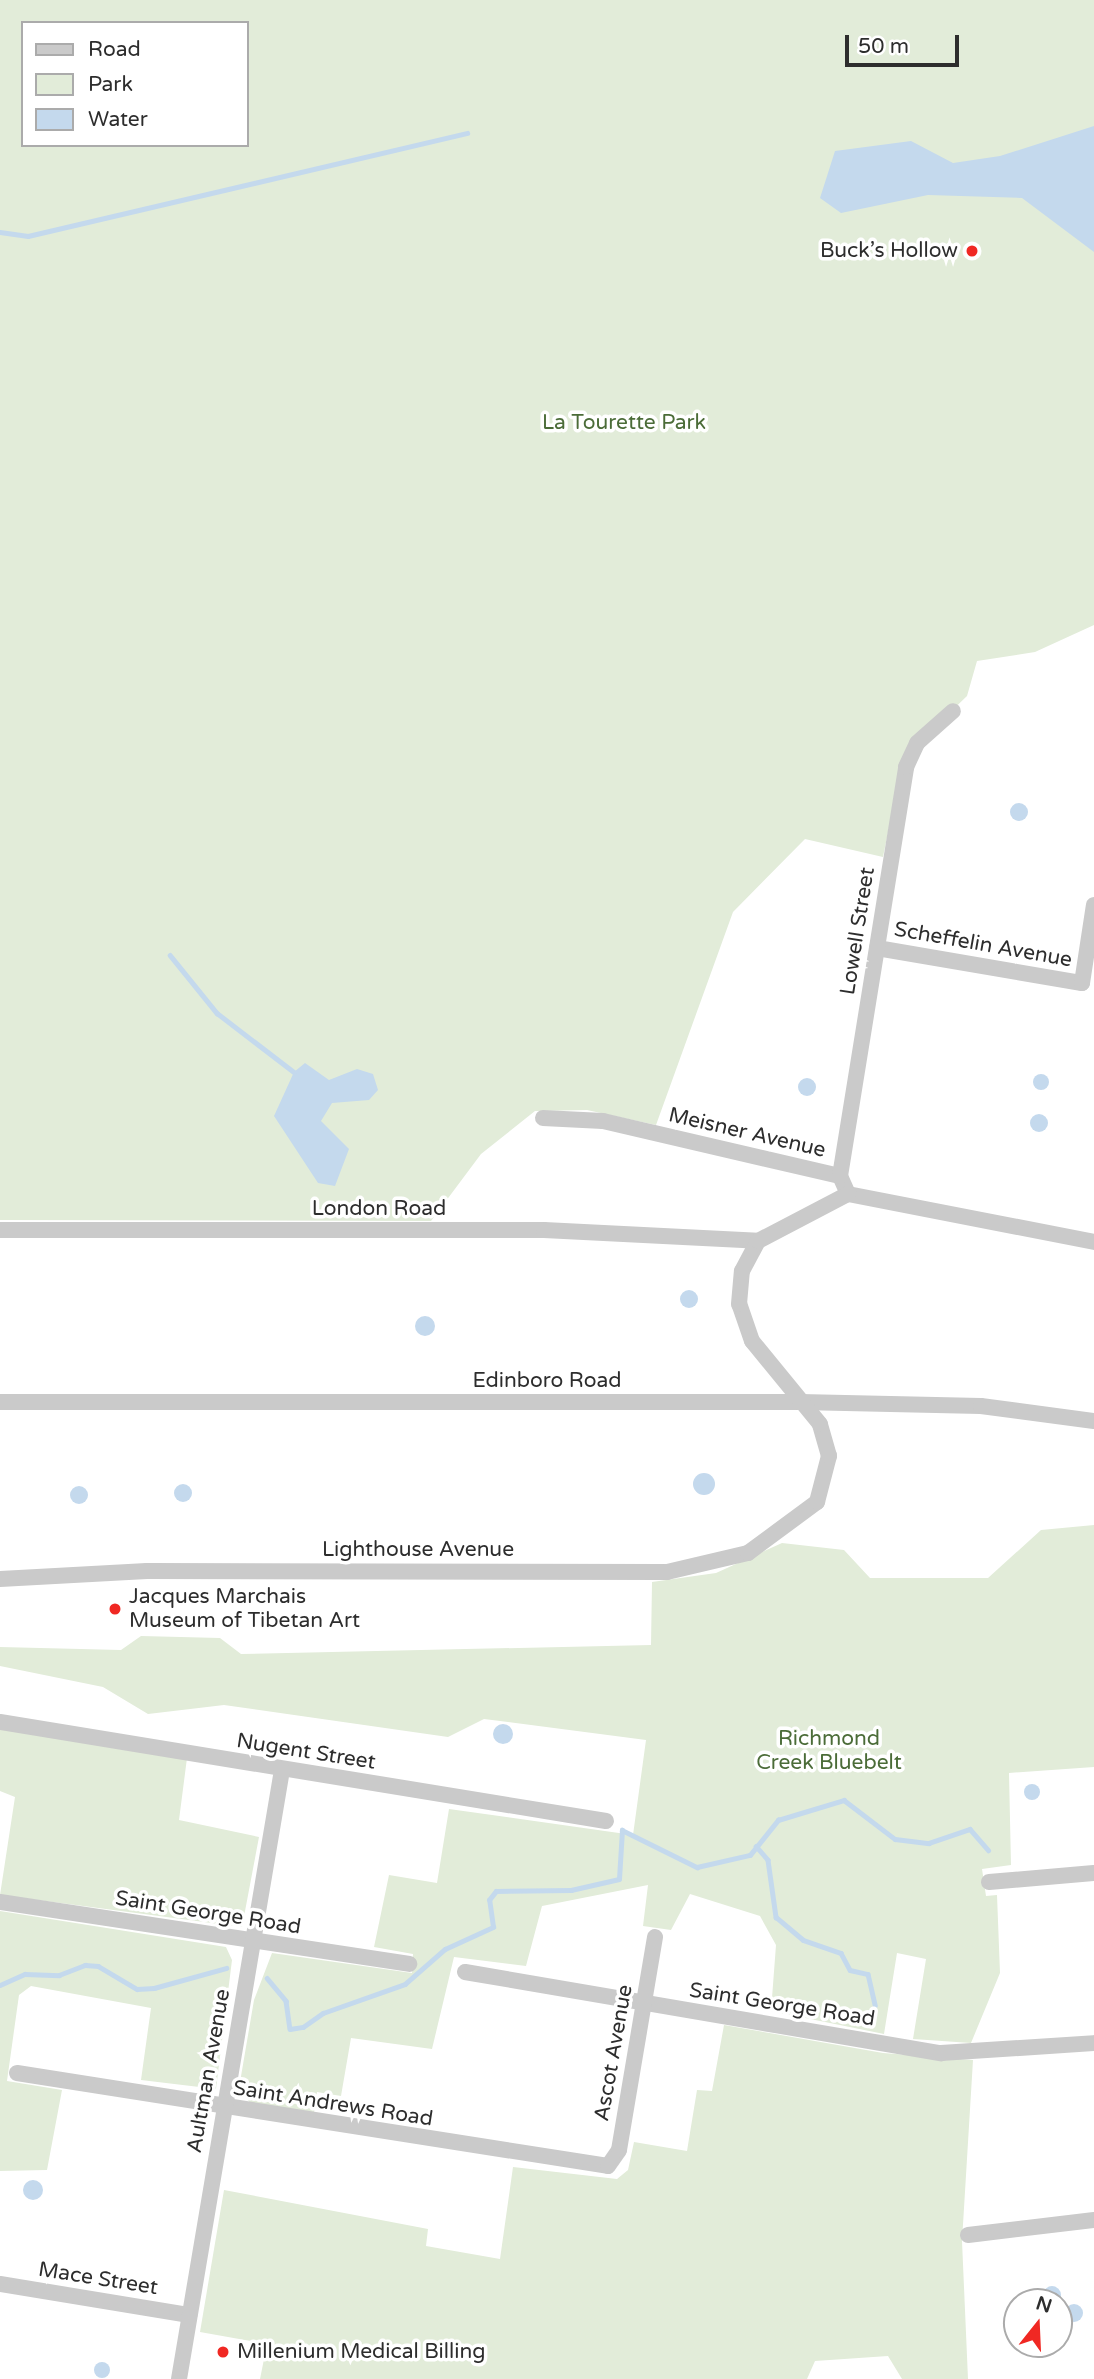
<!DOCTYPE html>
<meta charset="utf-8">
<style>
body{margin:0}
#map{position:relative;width:1094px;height:2379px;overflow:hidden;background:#fff;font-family:"Varela Round",sans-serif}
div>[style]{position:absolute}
.green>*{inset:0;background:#e2ecd9}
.water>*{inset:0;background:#c4d9ed}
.round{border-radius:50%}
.stream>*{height:4.5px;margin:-2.25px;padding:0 2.25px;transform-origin:2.25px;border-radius:2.25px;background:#c4d9ed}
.minor>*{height:16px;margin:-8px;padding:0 8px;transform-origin:8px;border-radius:8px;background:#cacaca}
.dots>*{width:19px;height:19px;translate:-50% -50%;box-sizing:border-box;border:4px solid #fff;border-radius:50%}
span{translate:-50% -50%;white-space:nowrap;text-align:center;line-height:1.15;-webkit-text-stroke:7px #fff;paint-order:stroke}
.poi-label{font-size:21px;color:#2d2d2d}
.right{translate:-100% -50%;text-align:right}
.left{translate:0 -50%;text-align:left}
.park-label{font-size:21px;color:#4b6c38}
.street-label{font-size:21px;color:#2d2d2d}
.legend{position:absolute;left:21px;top:21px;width:228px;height:126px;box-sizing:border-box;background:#fff;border:2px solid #ababab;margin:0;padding:9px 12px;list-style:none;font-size:21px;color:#2d2d2d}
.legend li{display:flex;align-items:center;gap:14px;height:35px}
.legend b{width:35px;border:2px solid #ababab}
.north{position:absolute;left:1003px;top:2288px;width:70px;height:70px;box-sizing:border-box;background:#fff;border:2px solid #ababab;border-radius:50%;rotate:18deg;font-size:19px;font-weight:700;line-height:28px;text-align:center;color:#2d2d2d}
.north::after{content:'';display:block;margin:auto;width:24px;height:32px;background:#f02823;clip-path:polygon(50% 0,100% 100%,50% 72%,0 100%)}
.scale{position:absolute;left:845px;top:35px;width:114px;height:32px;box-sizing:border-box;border:4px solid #2d2d2d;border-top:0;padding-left:9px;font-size:21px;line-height:24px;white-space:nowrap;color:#2d2d2d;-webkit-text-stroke:5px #fff;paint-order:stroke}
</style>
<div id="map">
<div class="green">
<div style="clip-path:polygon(evenodd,0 0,1094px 0,1094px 625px,1035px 652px,977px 661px,967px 696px,903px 758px,883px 857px,805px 839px,733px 912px,656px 1125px,587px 1110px,535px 1111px,481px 1154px,431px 1221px,0 1220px,0 0,23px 23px,247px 23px,247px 145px,23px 145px,23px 23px)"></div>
<div style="clip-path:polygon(1094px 1525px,1094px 1767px,1009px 1773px,1011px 1865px,982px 1869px,986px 1896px,997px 1895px,1000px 1973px,971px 2043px,913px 2039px,926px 1959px,897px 1953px,884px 2034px,771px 2011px,776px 1945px,760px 1916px,690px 1894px,671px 1930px,643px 1926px,648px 1885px,542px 1906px,526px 1966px,454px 1957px,432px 2049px,351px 2038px,341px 2096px,317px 2092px,314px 2113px,251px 2104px,239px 2088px,254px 2000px,272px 1953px,412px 1973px,413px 1954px,374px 1947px,389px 1875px,437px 1883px,449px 1809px,633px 1835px,646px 1740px,484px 1719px,448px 1737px,224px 1705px,148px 1714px,103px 1687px,0 1666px,0 1647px,121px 1650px,141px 1636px,220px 1638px,241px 1654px,651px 1645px,652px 1582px,716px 1573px,782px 1543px,844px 1550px,870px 1578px,988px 1578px,1041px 1530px)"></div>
<div style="clip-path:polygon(0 1728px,187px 1758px,179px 1820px,259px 1837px,242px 1927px,0 1895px,15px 1797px,0 1791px)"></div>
<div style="clip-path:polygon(0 1911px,226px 1947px,232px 1960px,216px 2089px,141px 2080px,151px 2008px,31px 1986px,19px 1995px,7px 2081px,62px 2090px,47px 2170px,0 2171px)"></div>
<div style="clip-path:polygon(724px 2025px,883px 2053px,973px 2060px,962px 2241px,968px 2379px,902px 2379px,888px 2356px,815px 2361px,807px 2379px,260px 2379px,267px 2344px,200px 2332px,224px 2190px,428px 2229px,426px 2246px,500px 2259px,513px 2167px,617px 2179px,628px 2170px,634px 2142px,687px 2151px,697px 2090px,712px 2091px)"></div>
</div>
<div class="water">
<div style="clip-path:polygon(1094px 126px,1094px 252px,1022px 198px,928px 195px,841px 213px,820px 198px,835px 151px,911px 141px,953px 163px,1000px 156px)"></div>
<div class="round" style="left:1010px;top:803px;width:18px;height:18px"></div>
<div style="clip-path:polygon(305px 1063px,329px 1080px,357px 1069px,373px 1074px,378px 1090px,369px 1100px,332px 1103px,321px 1121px,349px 1149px,335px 1186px,318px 1183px,274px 1116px,294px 1072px)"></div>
<div class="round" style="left:1033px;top:1074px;width:16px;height:16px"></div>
<div class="round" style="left:798px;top:1078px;width:18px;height:18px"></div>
<div class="round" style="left:1030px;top:1114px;width:18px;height:18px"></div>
<div class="round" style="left:680px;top:1290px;width:18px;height:18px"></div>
<div class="round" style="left:415px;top:1316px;width:20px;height:20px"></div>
<div class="round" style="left:693px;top:1473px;width:22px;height:22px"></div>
<div class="round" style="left:174px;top:1484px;width:18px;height:18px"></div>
<div class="round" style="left:70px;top:1486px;width:18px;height:18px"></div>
<div class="round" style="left:493px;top:1724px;width:20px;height:20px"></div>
<div class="round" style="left:1024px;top:1784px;width:16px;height:16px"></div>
<div class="round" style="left:23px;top:2180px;width:20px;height:20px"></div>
<div class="round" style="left:1043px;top:2286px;width:18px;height:18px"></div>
<div class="round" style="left:1065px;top:2304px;width:18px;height:18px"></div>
<div class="round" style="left:94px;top:2362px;width:16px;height:16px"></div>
</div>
<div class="stream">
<div style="left:0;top:232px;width:28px;rotate:8deg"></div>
<div style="left:28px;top:236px;width:451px;rotate:-13.2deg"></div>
<div style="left:170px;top:955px;width:75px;rotate:51deg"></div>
<div style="left:217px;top:1013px;width:97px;rotate:37.5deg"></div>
<div style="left:756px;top:1846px;width:18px;rotate:49deg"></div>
<div style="left:768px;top:1860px;width:58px;rotate:82deg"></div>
<div style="left:776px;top:1917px;width:35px;rotate:40deg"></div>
<div style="left:803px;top:1940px;width:40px;rotate:18.9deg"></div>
<div style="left:841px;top:1953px;width:19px;rotate:62deg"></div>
<div style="left:850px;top:1970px;width:18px;rotate:13deg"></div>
<div style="left:868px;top:1974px;width:32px;rotate:77deg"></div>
<div style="left:267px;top:1978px;width:30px;rotate:50deg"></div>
<div style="left:286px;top:2001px;width:28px;rotate:82deg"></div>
<div style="left:290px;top:2029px;width:13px;rotate:-9deg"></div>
<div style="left:303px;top:2027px;width:24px;rotate:-35deg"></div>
<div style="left:323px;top:2013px;width:87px;rotate:-19.5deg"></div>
<div style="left:405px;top:1984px;width:53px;rotate:-41.2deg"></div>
<div style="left:445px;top:1949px;width:53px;rotate:-24.6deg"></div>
<div style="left:493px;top:1927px;width:27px;rotate:-98deg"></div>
<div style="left:489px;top:1900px;width:11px;rotate:-52deg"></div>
<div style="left:496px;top:1891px;width:75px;rotate:-0.8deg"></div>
<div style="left:571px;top:1890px;width:49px;rotate:-12.9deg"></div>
<div style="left:619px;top:1879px;width:49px;rotate:-86.5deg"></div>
<div style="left:622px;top:1830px;width:84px;rotate:26.3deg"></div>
<div style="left:697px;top:1867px;width:54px;rotate:-12.8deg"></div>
<div style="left:750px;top:1855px;width:45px;rotate:-51.3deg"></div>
<div style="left:778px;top:1820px;width:69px;rotate:-16.9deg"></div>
<div style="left:844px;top:1800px;width:64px;rotate:37.4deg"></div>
<div style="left:895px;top:1839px;width:34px;rotate:7deg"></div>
<div style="left:929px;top:1843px;width:43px;rotate:-18.9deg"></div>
<div style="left:970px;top:1829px;width:28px;rotate:49deg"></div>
<div style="left:0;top:1985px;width:27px;rotate:-24deg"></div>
<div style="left:25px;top:1974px;width:34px;rotate:2deg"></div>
<div style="left:59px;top:1975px;width:28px;rotate:-21deg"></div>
<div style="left:85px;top:1965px;width:13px;rotate:4deg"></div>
<div style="left:98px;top:1966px;width:45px;rotate:30.5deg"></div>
<div style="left:137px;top:1989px;width:17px;rotate:-3deg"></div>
<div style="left:154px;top:1988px;width:75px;rotate:-15.5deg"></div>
</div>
<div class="minor">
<div style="left:877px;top:948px;width:208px;rotate:9.7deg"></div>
<div style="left:1082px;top:983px;width:79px;rotate:-81.3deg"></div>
<div style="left:543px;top:1118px;width:60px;rotate:2.9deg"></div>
<div style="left:603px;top:1121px;width:243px;rotate:13.1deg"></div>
<div style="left:840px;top:1176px;width:20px;rotate:66deg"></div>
<div style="left:848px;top:1194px;width:251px;rotate:11deg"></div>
<div style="left:840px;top:1176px;width:414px;rotate:-80.8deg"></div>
<div style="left:906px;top:767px;width:26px;rotate:-65deg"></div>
<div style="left:917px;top:743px;width:48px;rotate:-41.6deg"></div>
<div style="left:0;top:1230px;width:544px"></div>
<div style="left:544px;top:1230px;width:214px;rotate:2.9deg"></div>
<div style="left:0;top:1402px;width:800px"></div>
<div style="left:800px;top:1402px;width:181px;rotate:1.3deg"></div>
<div style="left:981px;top:1406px;width:114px;rotate:7.6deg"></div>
<div style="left:0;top:1579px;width:147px;rotate:-3.1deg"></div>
<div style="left:147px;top:1571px;width:520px;rotate:0.11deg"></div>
<div style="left:667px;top:1572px;width:83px;rotate:-13.2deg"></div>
<div style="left:748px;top:1553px;width:86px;rotate:-36.5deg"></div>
<div style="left:817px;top:1502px;width:48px;rotate:-75.4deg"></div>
<div style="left:829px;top:1456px;width:33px;rotate:-106deg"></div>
<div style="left:820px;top:1424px;width:107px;rotate:-129.3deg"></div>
<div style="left:752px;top:1341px;width:39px;rotate:-109deg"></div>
<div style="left:739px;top:1304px;width:33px;rotate:-85deg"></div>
<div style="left:742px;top:1271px;width:34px;rotate:-62deg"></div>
<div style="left:758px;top:1241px;width:102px;rotate:-27.6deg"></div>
<div style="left:0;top:1722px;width:614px;rotate:9.28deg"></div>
<div style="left:989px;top:1882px;width:105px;rotate:-4.9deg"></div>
<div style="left:0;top:1902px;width:414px;rotate:8.6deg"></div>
<div style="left:465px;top:1972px;width:483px;rotate:9.7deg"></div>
<div style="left:941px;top:2053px;width:153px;rotate:-3.7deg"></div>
<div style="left:17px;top:2073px;width:598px;rotate:8.94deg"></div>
<div style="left:608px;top:2166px;width:19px;rotate:-55deg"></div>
<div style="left:619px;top:2150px;width:216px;rotate:-80.4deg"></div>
<div style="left:968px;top:2235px;width:127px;rotate:-6.8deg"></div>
<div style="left:0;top:2284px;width:192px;rotate:9.3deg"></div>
<div style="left:179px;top:2379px;width:618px;rotate:-80.4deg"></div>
</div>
<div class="dots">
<div style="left:972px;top:251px;background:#f02823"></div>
<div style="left:115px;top:1609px;background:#f02823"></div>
<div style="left:223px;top:2352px;background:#f02823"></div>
</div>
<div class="poi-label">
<span class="right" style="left:958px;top:251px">Buck’s Hollow</span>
<span class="left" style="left:129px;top:1609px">Jacques Marchais<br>Museum of Tibetan Art</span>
<span class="left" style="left:237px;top:2352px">Millenium Medical Billing</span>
</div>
<div class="park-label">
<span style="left:624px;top:423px">La Tourette Park</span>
<span style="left:829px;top:1751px">Richmond<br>Creek Bluebelt</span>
</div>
<div class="street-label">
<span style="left:858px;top:931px;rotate:-81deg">Lowell Street</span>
<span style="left:983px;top:945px;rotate:10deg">Scheffelin Avenue</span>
<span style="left:747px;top:1133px;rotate:13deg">Meisner Avenue</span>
<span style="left:379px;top:1209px">London Road</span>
<span style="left:547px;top:1381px">Edinboro Road</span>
<span style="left:418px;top:1550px">Lighthouse Avenue</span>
<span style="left:306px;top:1752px;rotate:9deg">Nugent Street</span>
<span style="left:208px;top:1913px;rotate:9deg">Saint George Road</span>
<span style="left:782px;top:2005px;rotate:9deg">Saint George Road</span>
<span style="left:614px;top:2053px;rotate:-80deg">Ascot Avenue</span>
<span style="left:209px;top:2071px;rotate:-80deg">Aultman Avenue</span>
<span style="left:333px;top:2104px;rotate:9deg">Saint Andrews Road</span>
<span style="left:98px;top:2279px;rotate:9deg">Mace Street</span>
</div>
<ul class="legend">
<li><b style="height:9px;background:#cacaca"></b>Road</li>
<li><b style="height:19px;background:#e2ecd9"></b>Park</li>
<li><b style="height:19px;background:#c4d9ed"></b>Water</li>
</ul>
<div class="north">N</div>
<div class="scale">50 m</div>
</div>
